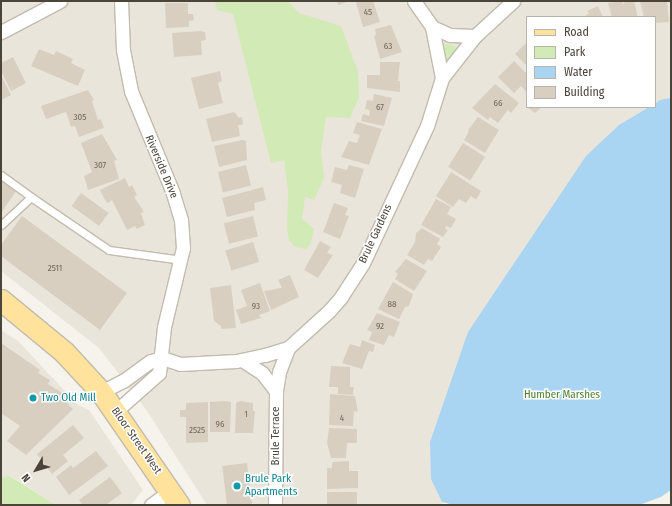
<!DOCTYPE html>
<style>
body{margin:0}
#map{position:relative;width:672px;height:506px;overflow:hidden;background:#f6f3ec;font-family:"Fira Sans Condensed",sans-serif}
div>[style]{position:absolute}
.residential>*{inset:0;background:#eae5da}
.green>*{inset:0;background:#d2eab5}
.water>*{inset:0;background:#a9d4f2}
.building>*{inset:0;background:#d8cfc1;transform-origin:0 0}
.roads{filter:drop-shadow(1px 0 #c2bbae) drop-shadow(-1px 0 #c2bbae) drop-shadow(0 1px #c2bbae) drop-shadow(0 -1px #c2bbae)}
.service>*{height:7px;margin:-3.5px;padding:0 3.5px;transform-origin:3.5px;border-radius:3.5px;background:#fff}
.minor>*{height:13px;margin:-6.5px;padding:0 6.5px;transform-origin:6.5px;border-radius:6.5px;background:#fff}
.primary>*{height:21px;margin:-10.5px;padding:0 10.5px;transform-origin:10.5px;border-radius:10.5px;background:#ffe39c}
.dots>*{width:11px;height:11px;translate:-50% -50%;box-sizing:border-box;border:2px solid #fff;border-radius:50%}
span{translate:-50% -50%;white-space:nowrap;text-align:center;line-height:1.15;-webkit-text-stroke:3px #fff;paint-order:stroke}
.number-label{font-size:9px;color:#6e675b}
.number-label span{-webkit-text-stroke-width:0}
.street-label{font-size:11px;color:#4b4439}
.park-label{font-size:11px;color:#4a7f2a}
.culture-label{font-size:11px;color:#0d838f}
.left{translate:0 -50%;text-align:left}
.frame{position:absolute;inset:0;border:2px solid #4b4439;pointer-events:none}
.legend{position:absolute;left:526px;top:16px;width:130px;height:92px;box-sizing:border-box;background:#fff;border:1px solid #b7b4b0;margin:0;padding:5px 7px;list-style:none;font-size:12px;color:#4b4439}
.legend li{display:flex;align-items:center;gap:8px;height:20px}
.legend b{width:20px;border:1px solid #b7b4b0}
.north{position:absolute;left:16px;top:450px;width:40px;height:40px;-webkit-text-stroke:3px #fff;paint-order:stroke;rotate:232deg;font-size:11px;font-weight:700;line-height:16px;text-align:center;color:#4b4439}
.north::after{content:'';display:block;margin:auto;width:14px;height:18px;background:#4b4439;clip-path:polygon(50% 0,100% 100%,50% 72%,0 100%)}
</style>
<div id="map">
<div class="residential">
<div style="clip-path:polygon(1px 1px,671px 1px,671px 98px,655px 104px,655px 17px,527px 17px,527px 107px,649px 107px,619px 125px,442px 505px,207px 505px,147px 411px,99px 348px,1px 271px)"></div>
<div style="clip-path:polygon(1px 330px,18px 341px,78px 405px,89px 410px,143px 490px,131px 505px,56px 505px,9px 475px,5px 478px,1px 476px)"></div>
</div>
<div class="green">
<div style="clip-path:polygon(215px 1px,288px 1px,299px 13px,341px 26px,358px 72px,359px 97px,350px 118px,326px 117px,321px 151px,324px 178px,314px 200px,305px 197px,302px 219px,314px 229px,311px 243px,306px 249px,295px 247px,289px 240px,287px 229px,288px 191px,284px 160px,271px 163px,233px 14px,217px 10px)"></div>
<div style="clip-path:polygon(447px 44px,457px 47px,448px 60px,446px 59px,444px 45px)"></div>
<div style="clip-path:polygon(8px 475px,56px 505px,1px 505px,1px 476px,5px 478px)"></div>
</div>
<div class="water">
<div style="clip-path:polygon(671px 98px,671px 490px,661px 497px,639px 505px,454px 505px,442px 502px,431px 479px,430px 442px,468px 332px,586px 156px,619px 125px,649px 107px,655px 107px,655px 104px,660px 100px)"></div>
</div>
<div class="building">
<div style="clip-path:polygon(337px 1px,350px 1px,338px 5px)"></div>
<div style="clip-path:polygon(373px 1px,380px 22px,363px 27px,356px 2px)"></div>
<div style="clip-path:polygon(622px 1px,623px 4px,626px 1px,634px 1px,638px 17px,612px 17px,608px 3px)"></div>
<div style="clip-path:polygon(640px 1px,667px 1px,669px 22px,655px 23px,655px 17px,644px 17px)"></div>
<div style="clip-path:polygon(165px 3px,188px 3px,188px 14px,193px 14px,194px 20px,189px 21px,189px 27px,166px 28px)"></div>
<div style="clip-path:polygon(598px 6px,603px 17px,584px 17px,589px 13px,587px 11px)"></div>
<div style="clip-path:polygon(391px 25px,402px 52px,380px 59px,374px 36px,376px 35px,375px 29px)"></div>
<div style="clip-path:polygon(200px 31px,205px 32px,206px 40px,201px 41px,202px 55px,174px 57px,172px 33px)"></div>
<div style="clip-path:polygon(527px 42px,527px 66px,515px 54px)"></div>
<div style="clip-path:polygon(39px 49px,54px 55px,56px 51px,73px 59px,71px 63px,85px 70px,78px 86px,31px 66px)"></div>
<div style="clip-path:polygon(13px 57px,26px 83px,11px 91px,1px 71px,1px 63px)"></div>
<div style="clip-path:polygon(514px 61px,527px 74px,527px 93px,521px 86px,514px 93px,498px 77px)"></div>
<div style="clip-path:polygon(380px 62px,400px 62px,398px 81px,400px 81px,400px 92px,367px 88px,367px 75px,380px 75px)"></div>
<div style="clip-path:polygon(220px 71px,222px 81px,218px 83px,223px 103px,199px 109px,191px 78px)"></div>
<div style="clip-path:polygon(1px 75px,11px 95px,1px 100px)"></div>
<div style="clip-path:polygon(495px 84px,519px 103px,511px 113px,508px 110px,498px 123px,490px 117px,488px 120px,472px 108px)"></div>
<div style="clip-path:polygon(88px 90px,94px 100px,92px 101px,98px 120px,101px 119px,104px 128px,79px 137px,75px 126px,71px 127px,66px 112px,46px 119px,41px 106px)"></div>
<div style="clip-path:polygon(374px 94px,392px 98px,384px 126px,361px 121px,363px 114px,369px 116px,370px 110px,365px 109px,367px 100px,373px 101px)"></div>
<div style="clip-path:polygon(527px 107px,542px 107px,535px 113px)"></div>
<div style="clip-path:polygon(234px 112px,239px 118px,242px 117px,243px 125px,238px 125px,240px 136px,212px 142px,206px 119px)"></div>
<div style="clip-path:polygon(478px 117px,499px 130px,485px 153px,464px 140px,469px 131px,468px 130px)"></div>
<div style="clip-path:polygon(357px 122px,382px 129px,369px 165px,341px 157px,349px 141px,357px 143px,360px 135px,353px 133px)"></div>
<div style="clip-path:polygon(102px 134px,117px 160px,114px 161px,119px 179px,88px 190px,84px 176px,92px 172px,81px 143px)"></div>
<div style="clip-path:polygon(242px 140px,246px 141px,247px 160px,219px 167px,214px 146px)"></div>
<div style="left:463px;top:143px;width:26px;height:28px;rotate:32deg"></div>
<div style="left:246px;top:165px;width:21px;height:29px;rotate:76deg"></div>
<div style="clip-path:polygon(349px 165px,364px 169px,355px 198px,340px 193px,342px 185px,331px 182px,335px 167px,347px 170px)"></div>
<div style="clip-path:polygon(451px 172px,481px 191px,476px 200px,471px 196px,466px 203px,459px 199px,453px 207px,436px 196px)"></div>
<div style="clip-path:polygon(1px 178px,17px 190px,1px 213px)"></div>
<div style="clip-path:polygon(125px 178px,129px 187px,132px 185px,137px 195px,134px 197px,144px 212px,141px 213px,145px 225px,137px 229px,135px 226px,127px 230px,112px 200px,108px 203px,105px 200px,100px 190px)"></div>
<div style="clip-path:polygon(263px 187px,266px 200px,254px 203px,255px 210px,227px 217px,222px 198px)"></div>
<div style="left:81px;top:193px;width:34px;height:16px;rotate:36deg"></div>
<div style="clip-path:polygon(436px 199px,451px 207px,447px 214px,456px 219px,451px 228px,446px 226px,445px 229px,448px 230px,443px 237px,421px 225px)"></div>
<div style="clip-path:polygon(334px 203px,348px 208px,345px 215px,349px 216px,340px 239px,323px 232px)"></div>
<div style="clip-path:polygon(22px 216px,127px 293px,100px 330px,1px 256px,1px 245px)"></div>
<div style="left:253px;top:216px;width:21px;height:30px;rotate:76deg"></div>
<div style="clip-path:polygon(422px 228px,440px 239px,437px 244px,441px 247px,432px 261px,428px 259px,424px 265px,407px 255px,415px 242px,416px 233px)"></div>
<div style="clip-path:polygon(320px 241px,331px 247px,327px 253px,333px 255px,318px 278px,304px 270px)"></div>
<div style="left:253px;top:242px;width:21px;height:29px;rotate:73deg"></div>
<div style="clip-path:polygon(406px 259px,427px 271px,414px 291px,395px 279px,398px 274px,395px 272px)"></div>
<div style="clip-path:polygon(290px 275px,299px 297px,271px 310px,264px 291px,282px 288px,278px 280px)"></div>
<div style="clip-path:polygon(393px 282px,413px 294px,409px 306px,405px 307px,399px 319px,378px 309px)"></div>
<div style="clip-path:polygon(260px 283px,270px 311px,259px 315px,261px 318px,241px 324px,236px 310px,247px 306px,241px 290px)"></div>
<div style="clip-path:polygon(231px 285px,236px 328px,221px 329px,221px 326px,214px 321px,210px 288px)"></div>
<div style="clip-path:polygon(377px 313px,400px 322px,394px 337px,389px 335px,384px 345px,369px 340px,372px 332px,367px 330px)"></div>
<div style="clip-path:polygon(362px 340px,375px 345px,373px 352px,369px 351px,362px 369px,342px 363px,350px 344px,360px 347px)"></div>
<div style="clip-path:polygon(1px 343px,40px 370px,38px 373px,50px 380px,48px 384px,67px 396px,64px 400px,73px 409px,26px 455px,7px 441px,20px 426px,1px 413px)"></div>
<div style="clip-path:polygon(331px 366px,350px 367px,350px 387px,354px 387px,353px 395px,338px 394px,338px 387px,329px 387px)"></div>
<div style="clip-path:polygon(330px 394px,355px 396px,358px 412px,354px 411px,353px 426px,329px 425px)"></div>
<div style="clip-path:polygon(225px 401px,231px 402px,230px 432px,210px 432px,210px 402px)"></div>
<div style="clip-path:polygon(240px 401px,253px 403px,253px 411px,255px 411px,253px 433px,235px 433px,236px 403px)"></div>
<div style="clip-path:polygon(208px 402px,208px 442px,186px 443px,186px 417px,180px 417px,180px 410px,186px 410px,186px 403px)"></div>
<div style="clip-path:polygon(73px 425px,84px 438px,63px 455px,68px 461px,52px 474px,37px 454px)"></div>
<div style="clip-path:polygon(329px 428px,357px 429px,357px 443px,347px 443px,346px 458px,331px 458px,327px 443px)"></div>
<div style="clip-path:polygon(96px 451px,108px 466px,69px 495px,56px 477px,71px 465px,73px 468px)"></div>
<div style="clip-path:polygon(349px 461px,349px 471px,358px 471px,358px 488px,327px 489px,327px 468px,332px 468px,332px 462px)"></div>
<div style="left:247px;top:463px;width:42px;height:25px;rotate:83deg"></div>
<div style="clip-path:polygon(110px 477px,122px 493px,106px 505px,83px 505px,79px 500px)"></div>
<div style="left:327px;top:492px;width:30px;height:13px"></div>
</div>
<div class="roads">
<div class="service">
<div style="left:1px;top:175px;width:37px;rotate:36deg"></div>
<div style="left:1px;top:225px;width:41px;rotate:-43deg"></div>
<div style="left:31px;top:197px;width:94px;rotate:34.2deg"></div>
<div style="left:109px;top:250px;width:74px;rotate:7.8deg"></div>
</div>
<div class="minor">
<div style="left:414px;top:1px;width:32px;rotate:55deg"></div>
<div style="left:432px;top:27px;width:52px;rotate:78.9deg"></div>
<div style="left:432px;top:27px;width:20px;rotate:24deg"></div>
<div style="left:450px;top:35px;width:25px;rotate:2deg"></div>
<div style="left:1px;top:32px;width:67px;rotate:-27.7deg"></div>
<div style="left:162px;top:358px;width:19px;rotate:18deg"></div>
<div style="left:180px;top:364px;width:56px;rotate:-3.1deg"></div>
<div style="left:236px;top:361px;width:30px;rotate:-12deg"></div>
<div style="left:265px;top:355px;width:24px;rotate:-17deg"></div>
<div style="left:288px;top:348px;width:55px;rotate:-42.1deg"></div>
<div style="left:329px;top:311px;width:18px;rotate:-49deg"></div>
<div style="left:341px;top:297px;width:40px;rotate:-57.1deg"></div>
<div style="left:363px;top:263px;width:151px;rotate:-65deg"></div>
<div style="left:427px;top:126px;width:50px;rotate:-72.6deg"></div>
<div style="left:442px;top:78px;width:53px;rotate:-51.8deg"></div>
<div style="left:475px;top:36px;width:52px;rotate:-42.6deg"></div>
<div style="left:242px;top:360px;width:24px;rotate:33deg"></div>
<div style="left:262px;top:373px;width:23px;rotate:52deg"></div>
<div style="left:101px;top:392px;width:25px;rotate:-27deg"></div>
<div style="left:123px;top:381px;width:34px;rotate:-36deg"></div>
<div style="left:151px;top:361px;width:11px;rotate:-15deg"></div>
<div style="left:116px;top:411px;width:57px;rotate:-41.5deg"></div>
<div style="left:159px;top:373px;width:46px;rotate:-83.8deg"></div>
<div style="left:164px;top:327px;width:81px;rotate:-76.5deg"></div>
<div style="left:183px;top:248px;width:28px;rotate:-94deg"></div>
<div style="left:181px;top:220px;width:28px;rotate:-107deg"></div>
<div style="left:173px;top:193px;width:110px;rotate:-112.4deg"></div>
<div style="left:131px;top:91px;width:42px;rotate:-101deg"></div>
<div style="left:123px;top:50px;width:49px;rotate:-92.3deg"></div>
<div style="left:151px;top:505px;width:24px;rotate:-36deg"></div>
<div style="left:275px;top:505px;width:114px;rotate:-89.5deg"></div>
<div style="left:276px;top:391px;width:19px;rotate:-81deg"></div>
<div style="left:279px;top:372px;width:26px;rotate:-69deg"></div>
</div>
<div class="primary">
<div style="left:1px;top:300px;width:82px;rotate:39.5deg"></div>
<div style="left:64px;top:352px;width:54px;rotate:47.2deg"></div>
<div style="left:101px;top:392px;width:137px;rotate:55.4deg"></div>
</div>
</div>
<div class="dots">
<div style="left:33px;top:398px;background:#0f9aa8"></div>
<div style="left:237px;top:486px;background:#0f9aa8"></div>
</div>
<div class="number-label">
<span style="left:368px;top:12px">45</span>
<span style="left:388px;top:46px">63</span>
<span style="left:498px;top:103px">66</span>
<span style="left:380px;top:107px">67</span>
<span style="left:80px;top:117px">305</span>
<span style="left:100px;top:165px">307</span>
<span style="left:55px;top:268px">2511</span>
<span style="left:392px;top:304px">88</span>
<span style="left:256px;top:306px">93</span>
<span style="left:380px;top:326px">92</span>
<span style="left:246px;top:414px">1</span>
<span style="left:342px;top:418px">4</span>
<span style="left:220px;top:424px">96</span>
<span style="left:197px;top:430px">2525</span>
</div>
<div class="street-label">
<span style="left:161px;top:167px;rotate:67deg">Riverside Drive</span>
<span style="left:376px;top:234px;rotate:-65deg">Brule Gardens</span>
<span style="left:276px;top:436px;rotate:-90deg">Brule Terrace</span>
<span style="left:136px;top:441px;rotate:55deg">Bloor Street West</span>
</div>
<div class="park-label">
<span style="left:562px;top:395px">Humber Marshes</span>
</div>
<div class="culture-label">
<span class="left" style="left:41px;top:398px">Two Old Mill</span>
<span class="left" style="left:245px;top:486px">Brule Park<br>Apartments</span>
</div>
<div class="frame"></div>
<ul class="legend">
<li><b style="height:5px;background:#ffe39c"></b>Road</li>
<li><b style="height:11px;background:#d2eab5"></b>Park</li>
<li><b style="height:11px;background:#a9d4f2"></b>Water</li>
<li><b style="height:11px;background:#d8cfc1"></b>Building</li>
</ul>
<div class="north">N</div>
</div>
